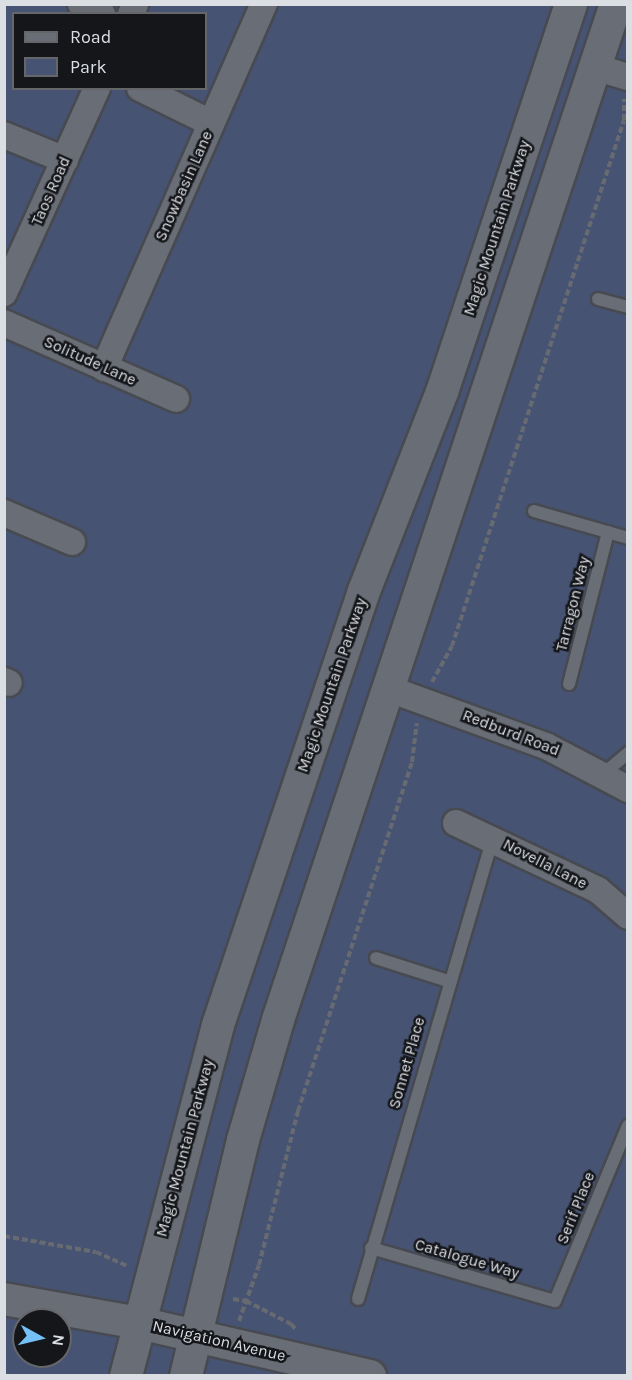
<!DOCTYPE html>
<style>
body{margin:0}
#map{position:relative;width:632px;height:1380px;overflow:hidden;background:#2a2e36;font-family:Karla,sans-serif}
div>[style]{position:absolute}
.green>*{inset:0;background:#475372}
.path>*{height:4px;margin-top:-2px;transform-origin:0;background:repeating-linear-gradient(90deg,#676a71 0 6px,transparent 0 9px)}
.roads{filter:drop-shadow(2px 0 #474a50) drop-shadow(-2px 0 #474a50) drop-shadow(0 2px #474a50) drop-shadow(0 -2px #474a50)}
.service>*{height:12px;margin:-6px;padding:0 6px;transform-origin:6px;border-radius:6px;background:#696d76}
.minor>*{height:26px;margin:-13px;padding:0 13px;transform-origin:13px;border-radius:13px;background:#696d76}
.tertiary>*{height:32px;margin:-16px;padding:0 16px;transform-origin:16px;border-radius:16px;background:#696d76}
span{translate:-50% -50%;white-space:nowrap;text-align:center;line-height:1.15;-webkit-text-stroke:5px #14161a;paint-order:stroke}
.street-label{font-size:16px;color:#dbdee3}
.frame{position:absolute;inset:0;border:6px solid #dbdee3;pointer-events:none}
.legend{position:absolute;left:12px;top:12px;width:195px;height:78px;box-sizing:border-box;background:#14161a;border:2px solid #64666a;margin:0;padding:8px 10px;list-style:none;font-size:18px;color:#dbdee3}
.legend li{display:flex;align-items:center;gap:12px;height:30px}
.legend b{width:30px;border:2px solid #64666a}
.north{position:absolute;left:12px;top:1308px;width:60px;height:60px;box-sizing:border-box;background:#14161a;border:2px solid #64666a;border-radius:50%;rotate:98deg;font-size:16px;font-weight:700;line-height:24px;text-align:center;color:#dbdee3}
.north::after{content:'';display:block;margin:auto;width:21px;height:27px;background:#75c0f6;clip-path:polygon(50% 0,100% 100%,50% 72%,0 100%)}
</style>
<div id="map">
<div class="green">
<div style="clip-path:polygon(evenodd,5px 5px,627px 5px,627px 1375px,5px 1375px,5px 5px,14px 14px,206px 14px,206px 88px,14px 88px,14px 14px,5px 5px,24px 1320px,60px 1320px,60px 1356px,24px 1356px,24px 1320px)"></div>
</div>
<div class="path">
<div style="left:432px;top:682px;width:41px;rotate:-60.9deg"></div>
<div style="left:452px;top:646px;width:553px;rotate:-71.89deg"></div>
<div style="left:624px;top:120px;width:21px;rotate:-90deg"></div>
<div style="left:4px;top:1236px;width:93px;rotate:9.9deg"></div>
<div style="left:96px;top:1252px;width:35px;rotate:24deg"></div>
<div style="left:233px;top:1299px;width:13px;rotate:9deg"></div>
<div style="left:246px;top:1301px;width:51px;rotate:27.1deg"></div>
<div style="left:291px;top:1324px;width:9px;rotate:49deg"></div>
<div style="left:239px;top:1321px;width:59px;rotate:-70.3deg"></div>
<div style="left:259px;top:1265px;width:159px;rotate:-75.8deg"></div>
<div style="left:298px;top:1111px;width:367px;rotate:-71.9deg"></div>
<div style="left:412px;top:762px;width:39px;rotate:-83deg"></div>
</div>
<div class="roads">
<div class="service">
<div style="left:598px;top:299px;width:31px;rotate:15deg"></div>
<div style="left:534px;top:511px;width:98px;rotate:16deg"></div>
<div style="left:569px;top:684px;width:157px;rotate:-75.6deg"></div>
<div style="left:603px;top:774px;width:33px;rotate:-40deg"></div>
<div style="left:376px;top:958px;width:76px;rotate:17.7deg"></div>
<div style="left:371px;top:1248px;width:191px;rotate:16.1deg"></div>
<div style="left:555px;top:1301px;width:190px;rotate:-67.4deg"></div>
<div style="left:358px;top:1299px;width:481px;rotate:-73.7deg"></div>
</div>
<div class="minor">
<div style="left:81px;top:4px;width:23px;rotate:25deg"></div>
<div style="left:131px;top:14px;width:11px;rotate:-68deg"></div>
<div style="left:595px;top:67px;width:34px;rotate:17deg"></div>
<div style="left:140px;top:88px;width:79px;rotate:26.2deg"></div>
<div style="left:4px;top:135px;width:66px;rotate:22.3deg"></div>
<div style="left:4px;top:293px;width:225px;rotate:-65.6deg"></div>
<div style="left:4px;top:323px;width:188px;rotate:23.8deg"></div>
<div style="left:104px;top:368px;width:398px;rotate:-66.3deg"></div>
<div style="left:4px;top:513px;width:74px;rotate:23.1deg"></div>
<div style="left:4px;top:681px;width:5px;rotate:22deg"></div>
<div style="left:389px;top:689px;width:167px;rotate:20deg"></div>
<div style="left:546px;top:746px;width:93px;rotate:27.7deg"></div>
<div style="left:456px;top:823px;width:157px;rotate:25.3deg"></div>
<div style="left:598px;top:890px;width:40px;rotate:41deg"></div>
</div>
<div class="tertiary">
<div style="left:4px;top:1299px;width:137px;rotate:10.1deg"></div>
<div style="left:139px;top:1323px;width:237px;rotate:12.9deg"></div>
<div style="left:126px;top:1376px;width:363px;rotate:-75.3deg"></div>
<div style="left:218px;top:1025px;width:458px;rotate:-71.4deg"></div>
<div style="left:364px;top:591px;width:214px;rotate:-68.6deg"></div>
<div style="left:442px;top:392px;width:409px;rotate:-71.6deg"></div>
<div style="left:186px;top:1376px;width:243px;rotate:-76.4deg"></div>
<div style="left:243px;top:1140px;width:125px;rotate:-73.7deg"></div>
<div style="left:278px;top:1020px;width:1071px;rotate:-71.6deg"></div>
</div>
</div>
<div class="street-label">
<span style="left:184px;top:186px;rotate:-66deg">Snowbasin Lane</span>
<span style="left:51px;top:191px;rotate:-66deg">Taos Road</span>
<span style="left:497px;top:228px;rotate:-72deg">Magic Mountain Parkway</span>
<span style="left:90px;top:361px;rotate:24deg">Solitude Lane</span>
<span style="left:573px;top:604px;rotate:-76deg">Tarragon Way</span>
<span style="left:332px;top:685px;rotate:-71deg">Magic Mountain Parkway</span>
<span style="left:511px;top:733px;rotate:21deg">Redburd Road</span>
<span style="left:545px;top:864px;rotate:27deg">Novella Lane</span>
<span style="left:407px;top:1063px;rotate:-74deg">Sonnet Place</span>
<span style="left:185px;top:1148px;rotate:-75deg">Magic Mountain Parkway</span>
<span style="left:576px;top:1208px;rotate:-68deg">Serif Place</span>
<span style="left:467px;top:1259px;rotate:16deg">Catalogue Way</span>
<span style="left:219px;top:1341px;rotate:13deg">Navigation Avenue</span>
</div>
<div class="frame"></div>
<ul class="legend">
<li><b style="height:8px;background:#696d76"></b>Road</li>
<li><b style="height:16px;background:#475372"></b>Park</li>
</ul>
<div class="north">N</div>
</div>
